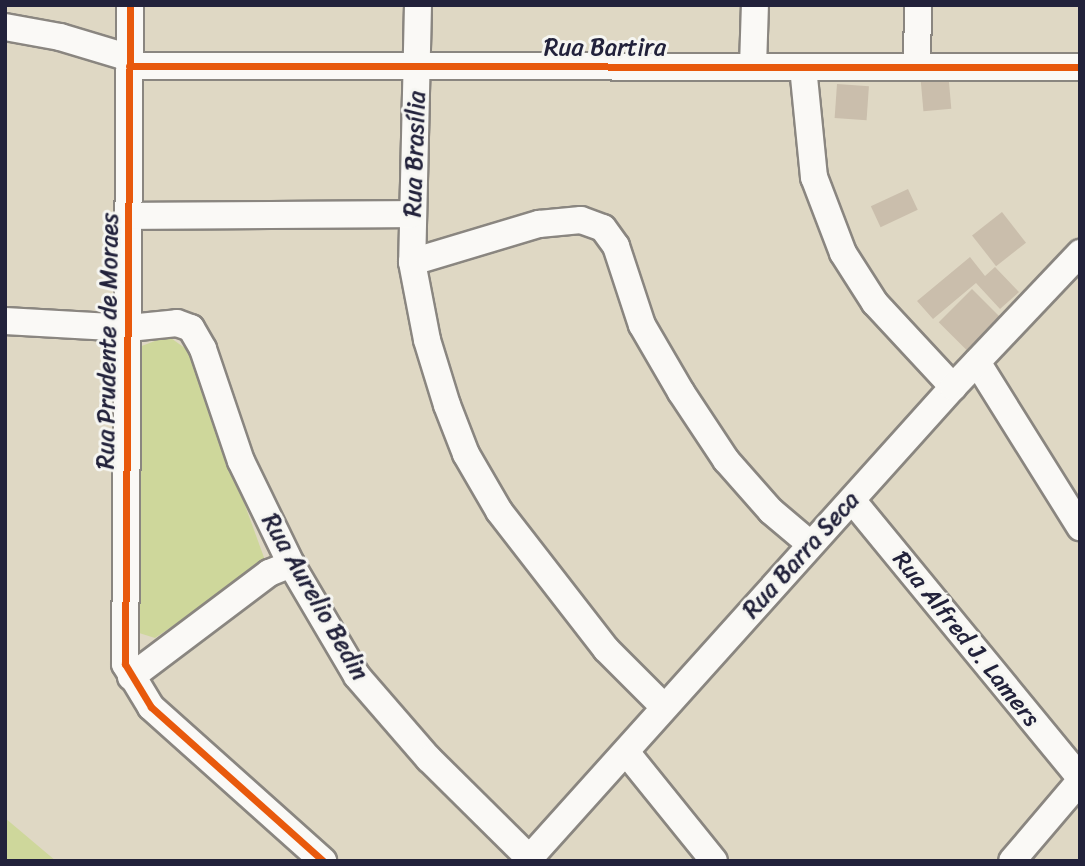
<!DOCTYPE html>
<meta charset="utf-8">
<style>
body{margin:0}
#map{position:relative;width:1085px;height:866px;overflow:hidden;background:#dfd8c4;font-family:Sriracha,sans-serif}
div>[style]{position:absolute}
.green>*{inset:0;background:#ced79b}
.building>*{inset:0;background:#cabeac;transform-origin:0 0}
.roads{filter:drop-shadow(2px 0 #8a8680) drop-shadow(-2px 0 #8a8680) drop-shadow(0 2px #8a8680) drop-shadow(0 -2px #8a8680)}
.minor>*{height:26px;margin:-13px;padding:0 13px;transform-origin:13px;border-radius:13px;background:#faf9f6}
.cycleway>*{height:7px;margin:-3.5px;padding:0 3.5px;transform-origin:3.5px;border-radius:3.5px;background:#e8590c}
span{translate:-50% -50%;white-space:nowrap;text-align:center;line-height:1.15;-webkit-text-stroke:6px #f6f6f2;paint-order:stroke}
.street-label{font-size:24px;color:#22223b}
.frame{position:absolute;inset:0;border:7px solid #22223b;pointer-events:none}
</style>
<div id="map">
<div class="green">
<div style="clip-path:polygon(168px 336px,189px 351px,266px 563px,155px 638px,136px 632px,139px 347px)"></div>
<div style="clip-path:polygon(5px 818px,56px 861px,5px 861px)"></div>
</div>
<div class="building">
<div style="left:948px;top:71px;width:38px;height:28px;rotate:85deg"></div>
<div style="left:837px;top:84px;width:32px;height:34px;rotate:4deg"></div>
<div style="left:908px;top:189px;width:23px;height:41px;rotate:65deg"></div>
<div style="left:1002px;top:212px;width:39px;height:38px;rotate:52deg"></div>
<div style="clip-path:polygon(970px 257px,985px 276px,995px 267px,1019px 292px,1000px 309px,976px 283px,933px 319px,917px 301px)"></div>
<div style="left:972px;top:289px;width:40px;height:47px;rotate:45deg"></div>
</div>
<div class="roads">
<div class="minor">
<div style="left:130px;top:5px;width:659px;rotate:90.43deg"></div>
<div style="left:125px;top:664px;width:50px;rotate:58.8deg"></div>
<div style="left:151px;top:707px;width:231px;rotate:41.8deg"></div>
<div style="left:418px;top:5px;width:257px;rotate:91.3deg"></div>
<div style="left:412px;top:262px;width:79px;rotate:79.1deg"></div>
<div style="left:427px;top:340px;width:68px;rotate:72.9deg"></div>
<div style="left:447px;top:405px;width:53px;rotate:68.8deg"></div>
<div style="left:466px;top:454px;width:66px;rotate:59.9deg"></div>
<div style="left:499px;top:511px;width:175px;rotate:52.2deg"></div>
<div style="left:606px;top:649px;width:82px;rotate:45deg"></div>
<div style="left:5px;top:27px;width:56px;rotate:10.3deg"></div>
<div style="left:60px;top:37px;width:73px;rotate:16.7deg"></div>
<div style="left:917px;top:63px;width:58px;rotate:-89deg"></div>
<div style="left:129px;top:66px;width:951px;rotate:0.06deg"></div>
<div style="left:753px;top:67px;width:62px;rotate:-88.2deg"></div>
<div style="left:803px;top:67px;width:111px;rotate:84.3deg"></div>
<div style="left:814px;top:177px;width:81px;rotate:69.1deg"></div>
<div style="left:843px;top:253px;width:59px;rotate:57.4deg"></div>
<div style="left:875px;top:303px;width:115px;rotate:47.1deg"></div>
<div style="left:129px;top:216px;width:283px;rotate:-0.4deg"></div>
<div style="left:412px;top:262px;width:133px;rotate:-16.7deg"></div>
<div style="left:539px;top:224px;width:42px;rotate:-5.4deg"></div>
<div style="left:581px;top:220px;width:23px;rotate:20deg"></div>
<div style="left:603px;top:228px;width:22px;rotate:54deg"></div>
<div style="left:616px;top:246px;width:83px;rotate:71.8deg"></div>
<div style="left:642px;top:325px;width:78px;rotate:59.8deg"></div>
<div style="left:681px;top:392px;width:82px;rotate:56.5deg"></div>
<div style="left:726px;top:460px;width:68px;rotate:48.6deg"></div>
<div style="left:771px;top:511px;width:51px;rotate:40.2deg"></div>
<div style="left:5px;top:321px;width:124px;rotate:3.2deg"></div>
<div style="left:129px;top:328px;width:48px;rotate:-5.9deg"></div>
<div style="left:177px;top:323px;width:15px;rotate:20deg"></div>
<div style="left:191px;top:328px;width:24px;rotate:60deg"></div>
<div style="left:203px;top:349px;width:118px;rotate:71.3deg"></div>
<div style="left:241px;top:461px;width:114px;rotate:64.1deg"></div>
<div style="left:291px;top:564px;width:130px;rotate:59.5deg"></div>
<div style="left:357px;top:676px;width:110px;rotate:49.1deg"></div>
<div style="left:429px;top:759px;width:141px;rotate:44.7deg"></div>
<div style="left:977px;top:362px;width:195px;rotate:58deg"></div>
<div style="left:852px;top:500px;width:360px;rotate:50.6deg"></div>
<div style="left:131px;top:677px;width:173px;rotate:-37deg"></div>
<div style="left:269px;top:573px;width:24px;rotate:-22deg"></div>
<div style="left:626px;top:752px;width:140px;rotate:51.1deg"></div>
<div style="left:527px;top:861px;width:637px;rotate:-48.05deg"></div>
<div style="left:953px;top:387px;width:185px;rotate:-46.5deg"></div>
<div style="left:1012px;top:861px;width:105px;rotate:-49.6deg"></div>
</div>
</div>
<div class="cycleway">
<div style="left:130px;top:5px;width:659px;rotate:90.43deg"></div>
<div style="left:125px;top:664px;width:50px;rotate:58.8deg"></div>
<div style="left:151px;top:707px;width:231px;rotate:41.8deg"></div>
<div style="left:129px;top:66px;width:951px;rotate:0.06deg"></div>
</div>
<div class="street-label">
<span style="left:605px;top:48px">Rua Bartira</span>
<span style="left:415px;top:154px;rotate:-88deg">Rua Brasília</span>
<span style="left:108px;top:341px;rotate:-89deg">Rua Prudente de Moraes</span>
<span style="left:801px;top:555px;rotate:-48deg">Rua Barra Seca</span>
<span style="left:315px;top:597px;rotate:60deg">Rua Aurelio Bedin</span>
<span style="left:966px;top:639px;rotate:51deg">Rua Alfred J. Lamers</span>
</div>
<div class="frame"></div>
</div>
